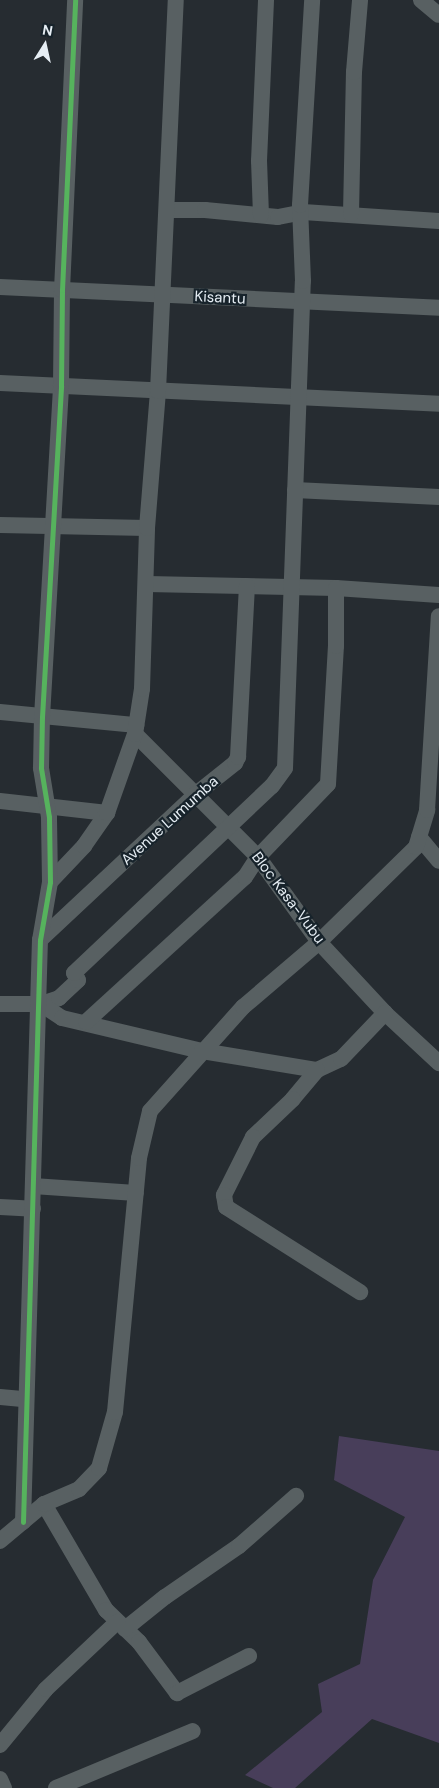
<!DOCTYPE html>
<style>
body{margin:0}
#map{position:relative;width:439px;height:1788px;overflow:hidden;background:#262c31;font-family:"DM Sans",sans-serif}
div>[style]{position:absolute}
.green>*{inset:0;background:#483e5a}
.minor>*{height:16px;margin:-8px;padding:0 8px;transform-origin:8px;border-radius:8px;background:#586062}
.cycleway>*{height:5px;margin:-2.5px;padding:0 2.5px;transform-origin:2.5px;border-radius:2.5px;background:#56b35d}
span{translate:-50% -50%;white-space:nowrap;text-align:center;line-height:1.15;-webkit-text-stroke:4.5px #17232b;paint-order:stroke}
.street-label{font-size:15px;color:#e6eef4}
.north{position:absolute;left:20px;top:20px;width:50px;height:50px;-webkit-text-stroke:4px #17232b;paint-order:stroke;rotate:10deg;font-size:14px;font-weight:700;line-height:20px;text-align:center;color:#e6eef4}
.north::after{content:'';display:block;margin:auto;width:18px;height:22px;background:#e6eef4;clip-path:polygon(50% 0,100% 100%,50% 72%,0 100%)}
</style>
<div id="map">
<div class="green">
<div style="clip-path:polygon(339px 1436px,439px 1451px,439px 1743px,372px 1719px,295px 1788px,273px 1788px,245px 1775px,322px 1712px,318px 1684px,360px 1664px,373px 1580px,405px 1517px,334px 1480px)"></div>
</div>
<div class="minor">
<div style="left:421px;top:0;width:23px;rotate:40deg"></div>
<div style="left:167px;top:210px;width:38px"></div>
<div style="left:205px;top:210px;width:73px;rotate:5.5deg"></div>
<div style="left:278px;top:217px;width:25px;rotate:-11deg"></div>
<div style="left:303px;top:212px;width:136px;rotate:3.8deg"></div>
<div style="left:351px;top:214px;width:142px;rotate:-88.8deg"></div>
<div style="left:354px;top:72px;width:72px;rotate:-85.2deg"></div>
<div style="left:261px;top:215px;width:54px;rotate:-92.1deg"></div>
<div style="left:259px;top:161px;width:161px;rotate:-87.5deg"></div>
<div style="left:0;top:287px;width:440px;rotate:2.7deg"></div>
<div style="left:0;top:383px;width:440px;rotate:2.7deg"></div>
<div style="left:295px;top:490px;width:144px;rotate:2.8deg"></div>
<div style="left:0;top:525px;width:147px;rotate:1.2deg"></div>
<div style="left:147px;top:584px;width:189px;rotate:1.2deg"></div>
<div style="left:336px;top:588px;width:103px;rotate:3.9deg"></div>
<div style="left:0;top:712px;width:137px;rotate:5.5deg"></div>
<div style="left:135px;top:734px;width:174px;rotate:45deg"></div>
<div style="left:258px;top:857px;width:105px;rotate:54.3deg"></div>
<div style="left:319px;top:942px;width:97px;rotate:47.1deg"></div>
<div style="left:385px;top:1013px;width:74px;rotate:42.8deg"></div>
<div style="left:0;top:801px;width:108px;rotate:6.4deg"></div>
<div style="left:419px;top:837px;width:31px;rotate:50deg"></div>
<div style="left:50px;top:882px;width:50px;rotate:-46.6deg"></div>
<div style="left:84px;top:846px;width:40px;rotate:-55.1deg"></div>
<div style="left:107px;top:813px;width:84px;rotate:-70.5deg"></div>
<div style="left:135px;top:734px;width:46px;rotate:-81.2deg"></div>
<div style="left:142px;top:689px;width:161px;rotate:-88.2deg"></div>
<div style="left:147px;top:528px;width:137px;rotate:-85.4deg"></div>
<div style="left:158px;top:391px;width:391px;rotate:-87.4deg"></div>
<div style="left:40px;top:940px;width:214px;rotate:-43.1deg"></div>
<div style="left:196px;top:794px;width:50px;rotate:-38.5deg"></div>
<div style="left:235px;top:763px;width:7px;rotate:-63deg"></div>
<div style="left:238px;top:757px;width:171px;rotate:-87deg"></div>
<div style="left:0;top:1004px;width:41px"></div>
<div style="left:41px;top:1004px;width:19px;rotate:-18deg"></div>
<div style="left:59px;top:998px;width:26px;rotate:-43deg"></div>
<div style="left:78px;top:980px;width:8px;rotate:-120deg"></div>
<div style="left:74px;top:973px;width:272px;rotate:-43.4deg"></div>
<div style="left:272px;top:786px;width:22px;rotate:-54deg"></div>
<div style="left:285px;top:768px;width:487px;rotate:-87.9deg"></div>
<div style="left:303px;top:281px;width:76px;rotate:-92.3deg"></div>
<div style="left:300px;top:205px;width:205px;rotate:-86.6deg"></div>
<div style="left:41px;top:1004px;width:25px;rotate:34deg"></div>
<div style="left:62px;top:1018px;width:144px;rotate:13.3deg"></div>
<div style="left:202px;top:1051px;width:117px;rotate:9.4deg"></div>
<div style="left:317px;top:1070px;width:26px;rotate:-25deg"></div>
<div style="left:341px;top:1059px;width:64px;rotate:-46.3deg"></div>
<div style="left:86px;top:1022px;width:215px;rotate:-42.4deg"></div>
<div style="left:245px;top:877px;width:24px;rotate:-57deg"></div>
<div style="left:258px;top:857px;width:101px;rotate:-46.2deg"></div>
<div style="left:328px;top:784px;width:138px;rotate:-86.7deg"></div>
<div style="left:336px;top:646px;width:58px;rotate:-90deg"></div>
<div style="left:317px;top:1070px;width:38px;rotate:130deg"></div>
<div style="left:293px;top:1099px;width:55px;rotate:136.5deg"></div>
<div style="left:253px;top:1137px;width:65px;rotate:116.6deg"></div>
<div style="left:224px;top:1195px;width:12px;rotate:81deg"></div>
<div style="left:226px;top:1207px;width:159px;rotate:32.4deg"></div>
<div style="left:33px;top:1186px;width:103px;rotate:3.9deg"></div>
<div style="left:0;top:1207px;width:33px;rotate:3deg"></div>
<div style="left:0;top:1397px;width:25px;rotate:5deg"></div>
<div style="left:44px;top:1504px;width:123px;rotate:59.7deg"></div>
<div style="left:106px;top:1610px;width:46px;rotate:44.1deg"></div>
<div style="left:139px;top:1642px;width:64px;rotate:53.3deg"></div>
<div style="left:177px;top:1693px;width:81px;rotate:-27.2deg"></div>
<div style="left:23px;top:1522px;width:582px;rotate:-88.33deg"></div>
<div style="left:40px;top:940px;width:59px;rotate:-80.2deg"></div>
<div style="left:50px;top:882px;width:65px;rotate:-90.9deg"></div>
<div style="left:49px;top:817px;width:50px;rotate:-99.3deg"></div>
<div style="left:41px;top:768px;width:51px;rotate:-88.9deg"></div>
<div style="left:42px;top:717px;width:332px;rotate:-86.7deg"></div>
<div style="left:61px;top:386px;width:96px;rotate:-89.4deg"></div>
<div style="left:62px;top:290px;width:290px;rotate:-87.4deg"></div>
<div style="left:0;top:1541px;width:57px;rotate:-40.1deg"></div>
<div style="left:44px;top:1504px;width:38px;rotate:-23deg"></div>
<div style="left:79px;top:1489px;width:29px;rotate:-46deg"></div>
<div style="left:99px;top:1468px;width:58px;rotate:-74.1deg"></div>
<div style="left:115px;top:1412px;width:255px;rotate:-84.6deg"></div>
<div style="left:139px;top:1158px;width:48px;rotate:-76.8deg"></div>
<div style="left:150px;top:1111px;width:140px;rotate:-48.2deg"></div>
<div style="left:243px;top:1007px;width:100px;rotate:-40.5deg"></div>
<div style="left:319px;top:942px;width:136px;rotate:-44.4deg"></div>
<div style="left:416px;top:847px;width:39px;rotate:-73deg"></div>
<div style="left:427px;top:810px;width:194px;rotate:-86.5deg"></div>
<div style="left:125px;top:1629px;width:51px;rotate:-38.7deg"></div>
<div style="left:165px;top:1597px;width:90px;rotate:-34.6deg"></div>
<div style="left:239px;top:1546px;width:76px;rotate:-41.3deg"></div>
<div style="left:0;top:1745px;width:72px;rotate:-50.6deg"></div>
<div style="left:46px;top:1689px;width:98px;rotate:-43.3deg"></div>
<div style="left:0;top:1779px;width:10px;rotate:66deg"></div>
<div style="left:56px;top:1788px;width:148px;rotate:-22.6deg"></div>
</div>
<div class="cycleway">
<div style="left:23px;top:1522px;width:582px;rotate:-88.33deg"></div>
<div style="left:40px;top:940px;width:59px;rotate:-80.2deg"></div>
<div style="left:50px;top:882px;width:65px;rotate:-90.9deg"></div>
<div style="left:49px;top:817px;width:50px;rotate:-99.3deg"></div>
<div style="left:41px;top:768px;width:51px;rotate:-88.9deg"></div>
<div style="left:42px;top:717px;width:332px;rotate:-86.7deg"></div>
<div style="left:61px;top:386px;width:96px;rotate:-89.4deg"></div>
<div style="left:62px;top:290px;width:290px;rotate:-87.4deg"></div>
</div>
<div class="street-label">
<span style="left:220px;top:298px;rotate:3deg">Kisantu</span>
<span style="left:170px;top:821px;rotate:-42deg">Avenue Lumumba</span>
<span style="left:288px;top:898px;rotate:53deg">Bloc Kasa-Vubu</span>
</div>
<div class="north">N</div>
</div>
